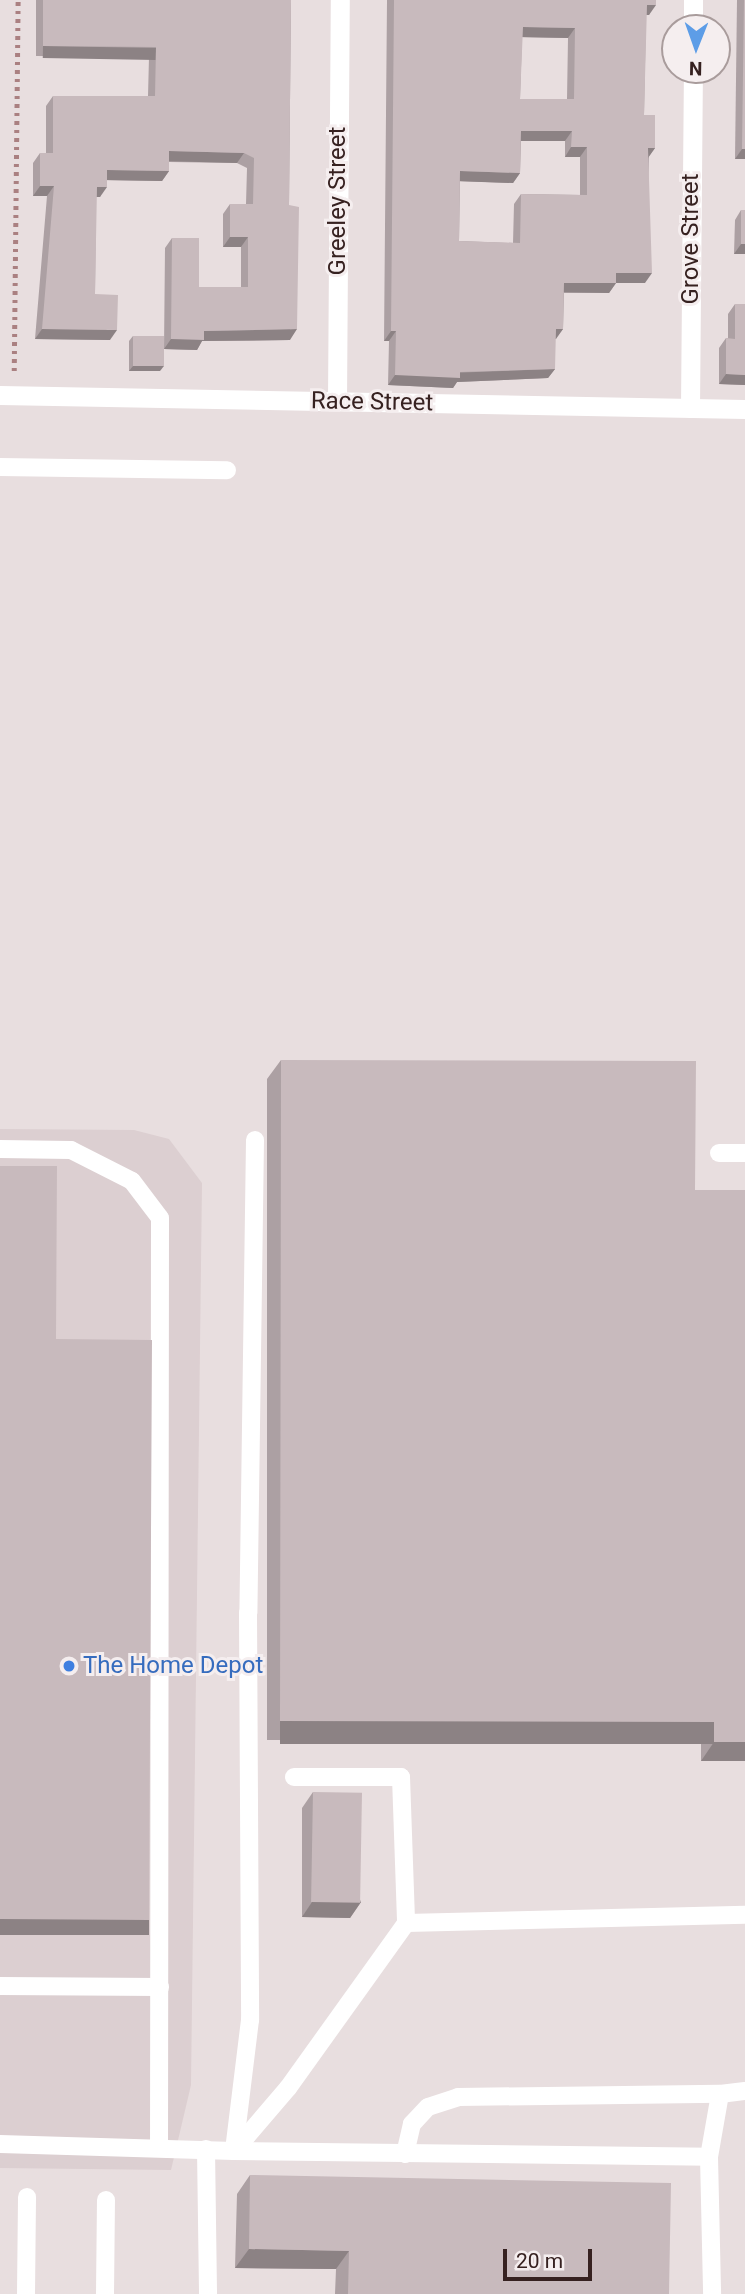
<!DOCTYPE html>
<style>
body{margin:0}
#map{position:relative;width:745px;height:2294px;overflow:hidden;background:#e8dedf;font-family:Roboto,sans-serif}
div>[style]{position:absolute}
.built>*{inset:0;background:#dccfd1}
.path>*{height:4.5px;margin-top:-2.25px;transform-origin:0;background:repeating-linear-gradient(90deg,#aa8081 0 3.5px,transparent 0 8.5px)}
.service>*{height:18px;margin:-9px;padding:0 9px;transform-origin:9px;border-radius:9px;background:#fff}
.minor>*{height:19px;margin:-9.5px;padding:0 9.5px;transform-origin:9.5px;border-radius:9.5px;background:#fff}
.wall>*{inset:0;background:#aca0a3}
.shaded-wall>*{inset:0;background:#8c8284;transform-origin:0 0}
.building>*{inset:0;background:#c8babd;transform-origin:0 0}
.dots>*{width:19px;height:19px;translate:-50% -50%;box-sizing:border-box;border:4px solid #f5eeef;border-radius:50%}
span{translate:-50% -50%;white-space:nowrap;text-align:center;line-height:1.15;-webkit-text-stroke:6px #f5eeef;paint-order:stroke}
.street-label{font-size:24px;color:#362120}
.shop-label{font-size:24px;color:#366cbe}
.left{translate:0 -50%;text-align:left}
.north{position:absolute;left:661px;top:14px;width:70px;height:70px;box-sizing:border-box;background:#f5eeef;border:2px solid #a99c9c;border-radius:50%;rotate:181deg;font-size:19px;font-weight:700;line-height:28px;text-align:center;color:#362120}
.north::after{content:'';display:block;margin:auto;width:24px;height:32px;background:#5d9de7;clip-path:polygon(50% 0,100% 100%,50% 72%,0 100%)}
.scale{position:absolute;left:503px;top:2249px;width:89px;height:32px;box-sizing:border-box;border:4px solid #362120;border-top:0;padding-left:9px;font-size:21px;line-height:24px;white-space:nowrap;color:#362120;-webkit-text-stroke:5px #f5eeef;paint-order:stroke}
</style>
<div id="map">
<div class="built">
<div style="clip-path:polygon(0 1129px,134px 1130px,169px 1139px,202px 1183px,191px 2085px,171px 2170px,0 2168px)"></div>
</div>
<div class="path">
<div style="left:14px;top:371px;width:371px;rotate:-89.4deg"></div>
</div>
<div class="service">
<div style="left:0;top:467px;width:227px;rotate:0.8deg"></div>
<div style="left:255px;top:1140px;width:473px;rotate:90.8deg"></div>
<div style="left:248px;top:1613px;width:407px;rotate:89.7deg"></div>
<div style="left:250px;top:2020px;width:132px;rotate:97deg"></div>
<div style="left:234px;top:2151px;width:475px;rotate:0.7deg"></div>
<div style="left:709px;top:2157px;width:137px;rotate:88.7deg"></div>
<div style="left:0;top:1149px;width:71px;rotate:0.8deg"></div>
<div style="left:71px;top:1150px;width:68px;rotate:26.9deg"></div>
<div style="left:132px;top:1181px;width:46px;rotate:52.9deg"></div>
<div style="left:160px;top:1218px;width:928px;rotate:90.06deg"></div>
<div style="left:719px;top:1153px;width:26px"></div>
<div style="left:294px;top:1777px;width:107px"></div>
<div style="left:401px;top:1777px;width:146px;rotate:88deg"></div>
<div style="left:0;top:1986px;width:160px;rotate:0.4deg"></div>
<div style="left:0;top:2144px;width:234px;rotate:1.7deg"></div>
<div style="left:234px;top:2151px;width:83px;rotate:-49.4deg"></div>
<div style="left:288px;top:2088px;width:203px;rotate:-54.4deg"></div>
<div style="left:406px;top:1923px;width:339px;rotate:-1.4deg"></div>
<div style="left:206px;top:2149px;width:145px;rotate:89.2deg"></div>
<div style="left:405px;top:2154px;width:31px;rotate:-77deg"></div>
<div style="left:412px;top:2124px;width:23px;rotate:-47deg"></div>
<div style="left:428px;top:2107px;width:32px;rotate:-18deg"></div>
<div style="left:458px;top:2097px;width:262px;rotate:-0.7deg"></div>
<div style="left:709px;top:2157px;width:64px;rotate:-80.1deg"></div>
<div style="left:720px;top:2094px;width:25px;rotate:-7deg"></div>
<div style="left:26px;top:2294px;width:97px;rotate:-89.4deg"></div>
<div style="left:105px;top:2294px;width:94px;rotate:-89.4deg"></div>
</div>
<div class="minor">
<div style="left:693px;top:28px;width:28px;rotate:-90deg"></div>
<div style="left:0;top:395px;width:745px;rotate:1.08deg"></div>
<div style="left:337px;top:401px;width:401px;rotate:-89.6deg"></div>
<div style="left:690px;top:408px;width:338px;rotate:-89.5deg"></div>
</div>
<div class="wall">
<div style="clip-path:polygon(36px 0,291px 0,289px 205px,290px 340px,202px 341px,197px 350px,164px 349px,165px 248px,172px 238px,199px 287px,241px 287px,241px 247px,223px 247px,223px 214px,230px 204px,246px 204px,247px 168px,237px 163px,169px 162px,169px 171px,162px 181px,107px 180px,100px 197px,96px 197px,95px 294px,110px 340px,35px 339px,47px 196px,33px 196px,33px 163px,40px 153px,46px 153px,46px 106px,53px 96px,148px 96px,149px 57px,36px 56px)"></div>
<div style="clip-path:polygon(evenodd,387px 0,656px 0,649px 15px,646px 15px,644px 115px,655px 148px,649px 156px,645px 283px,616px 283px,609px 293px,564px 293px,563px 329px,555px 339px,555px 369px,548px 378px,457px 382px,453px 388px,388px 385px,389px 341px,384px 341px,387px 0,522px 37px,568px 38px,567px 99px,520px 99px,522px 37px,387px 0,521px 141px,565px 141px,565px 157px,580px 157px,580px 195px,521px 194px,514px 204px,513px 243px,459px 241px,460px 181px,513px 183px,520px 173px,521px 141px)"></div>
<div style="clip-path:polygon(737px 0,745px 0,745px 159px,735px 159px)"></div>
<div style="clip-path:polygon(741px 210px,745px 254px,734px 254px,735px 220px)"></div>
<div style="clip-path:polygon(735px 304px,745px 385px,719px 384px,719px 348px,726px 338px,728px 338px,728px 314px)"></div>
<div style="clip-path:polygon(133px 336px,160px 371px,129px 371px,129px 341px)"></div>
<div style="clip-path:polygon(281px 1060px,695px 1190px,745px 1190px,745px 1761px,701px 1761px,701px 1741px,267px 1740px,267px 1079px)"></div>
<div style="clip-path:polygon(313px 1792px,361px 1902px,350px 1918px,302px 1917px,302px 1808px)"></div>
<div style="clip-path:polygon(250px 2175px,669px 2294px,335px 2294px,336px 2269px,235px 2268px,237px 2194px)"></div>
</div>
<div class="shaded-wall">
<div style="clip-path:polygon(647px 5px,656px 5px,649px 15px,640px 15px)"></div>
<div style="clip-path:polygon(523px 27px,575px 28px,568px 38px,516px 37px)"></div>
<div style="left:43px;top:46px;width:113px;height:12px;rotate:1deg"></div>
<div style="clip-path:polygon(521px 131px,572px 131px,565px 141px,514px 141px)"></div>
<div style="clip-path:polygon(571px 147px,587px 147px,580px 157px,565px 157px)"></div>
<div style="clip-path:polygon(648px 148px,655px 148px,648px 158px)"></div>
<div style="clip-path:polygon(742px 149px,745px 149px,745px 159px,735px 159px)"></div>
<div style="clip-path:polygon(169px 151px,244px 153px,237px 163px,162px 161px)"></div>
<div style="clip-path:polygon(107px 170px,169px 171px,162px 181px,100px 180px)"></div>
<div style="clip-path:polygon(460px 171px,520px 173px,513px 183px,453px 181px)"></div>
<div style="clip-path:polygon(40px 186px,54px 186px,47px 196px,33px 196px)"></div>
<div style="clip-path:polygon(97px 187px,107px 187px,100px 197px,90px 197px)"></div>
<div style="clip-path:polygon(230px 237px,248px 237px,241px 247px,223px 247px)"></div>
<div style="clip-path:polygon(741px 244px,745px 244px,745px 254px,734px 254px)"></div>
<div style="clip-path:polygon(616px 273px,652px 273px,645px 283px,609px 283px)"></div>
<div style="clip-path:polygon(564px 283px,616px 283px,609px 293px,557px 292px)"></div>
<div style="clip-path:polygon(42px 329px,117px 330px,110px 340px,35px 339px)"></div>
<div style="clip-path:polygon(297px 329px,290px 340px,202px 341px,197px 350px,164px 349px,171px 339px,204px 331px)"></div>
<div style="clip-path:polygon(556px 329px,563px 329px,556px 339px,549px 339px)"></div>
<div style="clip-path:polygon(391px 331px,396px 331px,389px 341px,384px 341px)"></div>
<div style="clip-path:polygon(133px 366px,164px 366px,160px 371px,129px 371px)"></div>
<div style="clip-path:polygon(555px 369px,548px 378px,457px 382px,453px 388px,388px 385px,395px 375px)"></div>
<div style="clip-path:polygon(726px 374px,745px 375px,745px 385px,719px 384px)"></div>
<div style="left:280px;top:1721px;width:434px;height:23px"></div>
<div style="clip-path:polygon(714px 1742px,745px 1742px,745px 1761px,701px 1761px)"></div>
<div style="clip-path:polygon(312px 1902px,361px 1902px,350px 1918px,302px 1917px)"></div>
<div style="left:0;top:1919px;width:149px;height:16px"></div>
<div style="clip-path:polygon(249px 2249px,349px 2251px,336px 2269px,235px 2268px)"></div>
</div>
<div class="building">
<div style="clip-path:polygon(43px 0,291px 0,289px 205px,299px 207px,297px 329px,204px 331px,204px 340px,171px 339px,172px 238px,199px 238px,199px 287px,248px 287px,248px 237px,230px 237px,230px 204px,253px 204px,254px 158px,244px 153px,169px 151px,169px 171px,107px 170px,107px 187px,97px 187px,95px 294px,118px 295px,117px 330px,42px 329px,54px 186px,40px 186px,40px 153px,53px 153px,53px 96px,155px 96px,156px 47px,43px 46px)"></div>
<div style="clip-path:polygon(evenodd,394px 0,656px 0,656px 5px,647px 5px,644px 115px,655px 115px,655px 148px,648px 148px,652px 273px,616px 273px,616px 283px,564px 283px,563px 329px,556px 329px,555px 369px,460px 372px,460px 378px,395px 375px,396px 331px,391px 331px,394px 0,523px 27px,575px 28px,574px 99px,520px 99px,523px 27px,394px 0,521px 131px,572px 131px,571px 147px,587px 147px,587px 195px,521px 194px,520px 243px,459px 241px,460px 171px,520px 173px,521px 131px)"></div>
<div style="clip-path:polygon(744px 0,745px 0,745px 149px,742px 149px)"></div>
<div style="left:741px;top:210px;width:4px;height:34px"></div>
<div style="clip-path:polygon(735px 304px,745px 304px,745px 375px,726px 374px,726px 338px,735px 339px)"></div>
<div style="left:133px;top:336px;width:31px;height:30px"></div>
<div style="clip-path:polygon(281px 1060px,696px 1061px,695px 1190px,745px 1190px,745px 1742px,714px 1742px,714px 1722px,280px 1721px)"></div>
<div style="clip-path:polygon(0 1166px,57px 1166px,56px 1339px,152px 1340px,149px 1920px,0 1919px)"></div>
<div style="left:313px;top:1792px;width:49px;height:110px;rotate:1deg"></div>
<div style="clip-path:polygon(250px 2175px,671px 2183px,669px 2294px,348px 2294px,349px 2251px,249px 2249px)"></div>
</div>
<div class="dots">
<div style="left:69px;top:1666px;background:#3f7fe0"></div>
</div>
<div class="street-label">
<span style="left:338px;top:201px;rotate:-90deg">Greeley Street</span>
<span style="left:691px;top:239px;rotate:-90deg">Grove Street</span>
<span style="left:372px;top:402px;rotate:1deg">Race Street</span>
</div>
<div class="shop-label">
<span class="left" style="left:83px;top:1666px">The Home Depot</span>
</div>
<div class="north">N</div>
<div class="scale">20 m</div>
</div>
